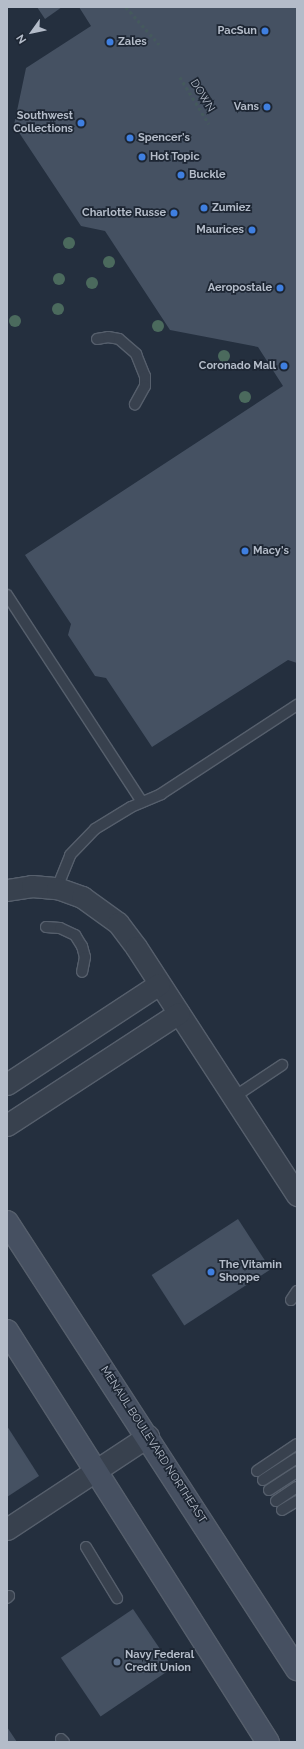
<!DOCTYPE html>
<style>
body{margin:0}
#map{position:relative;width:304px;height:1749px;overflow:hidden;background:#242f3e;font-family:Raleway,sans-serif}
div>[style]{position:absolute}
.building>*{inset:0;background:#455162;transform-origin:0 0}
.path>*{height:2.5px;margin-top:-1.25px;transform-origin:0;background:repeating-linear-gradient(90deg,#44595c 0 3px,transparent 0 6px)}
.roads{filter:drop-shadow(1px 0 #565f6c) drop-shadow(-1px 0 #565f6c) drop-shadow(0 1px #565f6c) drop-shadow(0 -1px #565f6c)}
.service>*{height:10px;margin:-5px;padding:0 5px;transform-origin:5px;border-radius:5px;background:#38414e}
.minor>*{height:21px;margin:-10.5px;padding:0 10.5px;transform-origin:10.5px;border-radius:10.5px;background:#38414e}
.secondary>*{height:22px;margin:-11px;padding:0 11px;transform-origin:11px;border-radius:11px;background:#465061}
.trees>*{width:12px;height:12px;margin:-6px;border-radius:50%;background:#4b6a5d}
.dots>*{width:11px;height:11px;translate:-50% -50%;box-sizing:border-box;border:2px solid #1d2633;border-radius:50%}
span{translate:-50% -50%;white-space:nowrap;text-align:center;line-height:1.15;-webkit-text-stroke:3.5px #1d2633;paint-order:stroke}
.poi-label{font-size:11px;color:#b4bcc9;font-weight:700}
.right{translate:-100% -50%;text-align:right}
.left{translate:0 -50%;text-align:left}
.street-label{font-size:11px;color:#b4bcc9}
.frame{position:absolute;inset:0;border:8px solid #b4bcc9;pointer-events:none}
.north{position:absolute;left:12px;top:12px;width:40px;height:40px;-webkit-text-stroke:3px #1d2633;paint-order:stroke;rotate:237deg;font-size:11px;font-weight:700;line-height:16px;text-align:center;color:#b4bcc9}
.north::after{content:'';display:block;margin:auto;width:14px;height:18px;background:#b4bcc9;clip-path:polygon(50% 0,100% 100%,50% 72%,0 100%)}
</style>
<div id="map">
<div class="building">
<div style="clip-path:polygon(37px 7px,62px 7px,45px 19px)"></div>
<div style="clip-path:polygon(79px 7px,297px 7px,297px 663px,288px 660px,152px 747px,106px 678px,95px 676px,68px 635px,71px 624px,25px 555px,283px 386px,258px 347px,170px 330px,105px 231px,81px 226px,14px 125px,26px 68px,91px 26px)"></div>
<div style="left:238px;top:1219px;width:60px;height:103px;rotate:57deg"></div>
<div style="clip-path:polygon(7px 1426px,39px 1476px,7px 1497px)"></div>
<div style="left:133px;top:1609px;width:71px;height:87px;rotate:56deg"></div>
<div style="clip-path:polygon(7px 1727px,17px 1742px,7px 1742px)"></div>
</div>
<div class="path">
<div style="left:126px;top:7px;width:50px;rotate:48.3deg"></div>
<div style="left:180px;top:77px;width:55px;rotate:58.3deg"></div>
</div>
<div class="roads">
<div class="service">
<div style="left:97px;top:339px;width:11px;rotate:-10deg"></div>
<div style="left:108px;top:337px;width:11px;rotate:10deg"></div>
<div style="left:119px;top:339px;width:23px;rotate:41deg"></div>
<div style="left:136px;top:354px;width:24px;rotate:68deg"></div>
<div style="left:145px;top:376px;width:10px;rotate:90deg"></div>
<div style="left:145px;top:386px;width:21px;rotate:119deg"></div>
<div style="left:7px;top:595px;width:247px;rotate:56.9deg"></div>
<div style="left:57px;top:888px;width:35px;rotate:-68deg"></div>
<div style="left:70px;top:855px;width:36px;rotate:-46deg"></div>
<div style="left:95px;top:829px;width:42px;rotate:-31.4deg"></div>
<div style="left:131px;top:807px;width:33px;rotate:-23deg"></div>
<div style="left:161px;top:794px;width:163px;rotate:-33.2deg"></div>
<div style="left:46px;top:927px;width:14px;rotate:4deg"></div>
<div style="left:60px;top:928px;width:17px;rotate:25deg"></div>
<div style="left:75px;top:935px;width:13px;rotate:58deg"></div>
<div style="left:82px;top:946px;width:11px;rotate:75deg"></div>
<div style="left:85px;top:957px;width:15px;rotate:101deg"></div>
<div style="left:234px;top:1097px;width:58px;rotate:-33.7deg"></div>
<div style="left:291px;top:1300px;width:11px;rotate:-56deg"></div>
<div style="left:257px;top:1471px;width:48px;rotate:-34deg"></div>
<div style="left:263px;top:1480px;width:40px;rotate:-32.9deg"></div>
<div style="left:269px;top:1490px;width:33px;rotate:-33deg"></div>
<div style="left:276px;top:1501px;width:25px;rotate:-34deg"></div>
<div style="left:282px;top:1510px;width:17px;rotate:-31deg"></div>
<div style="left:86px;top:1547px;width:60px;rotate:58.7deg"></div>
<div style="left:7px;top:1598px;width:3px;rotate:-45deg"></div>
<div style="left:61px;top:1739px;width:4px;rotate:45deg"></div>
</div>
<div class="minor">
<div style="left:7px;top:890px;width:25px;rotate:-9deg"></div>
<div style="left:32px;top:886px;width:25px;rotate:5deg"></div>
<div style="left:57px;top:888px;width:27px;rotate:20deg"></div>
<div style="left:82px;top:897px;width:44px;rotate:35.8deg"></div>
<div style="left:118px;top:923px;width:30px;rotate:53deg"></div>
<div style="left:136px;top:947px;width:296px;rotate:57deg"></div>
<div style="left:7px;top:1084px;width:182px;rotate:-33.3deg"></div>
<div style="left:7px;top:1125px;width:205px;rotate:-33.1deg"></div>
<div style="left:7px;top:1529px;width:169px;rotate:-33.4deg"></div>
</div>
<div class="secondary">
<div style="left:7px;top:1222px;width:533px;rotate:57.03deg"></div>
<div style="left:7px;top:1331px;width:487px;rotate:57.6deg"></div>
</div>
</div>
<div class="trees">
<div style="left:69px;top:243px"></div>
<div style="left:109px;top:262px"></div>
<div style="left:59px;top:279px"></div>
<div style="left:92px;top:283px"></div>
<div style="left:58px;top:309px"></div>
<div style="left:15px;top:321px"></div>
<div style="left:158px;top:326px"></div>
<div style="left:224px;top:356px"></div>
<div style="left:245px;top:397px"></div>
</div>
<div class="dots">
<div style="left:265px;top:31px;background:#3f7fe0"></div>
<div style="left:110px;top:42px;background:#3f7fe0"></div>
<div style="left:267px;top:107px;background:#3f7fe0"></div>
<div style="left:81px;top:123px;background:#3f7fe0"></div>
<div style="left:130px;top:138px;background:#3f7fe0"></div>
<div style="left:142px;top:157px;background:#3f7fe0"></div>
<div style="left:181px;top:175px;background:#3f7fe0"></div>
<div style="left:204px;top:208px;background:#3f7fe0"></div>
<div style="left:174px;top:213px;background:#3f7fe0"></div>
<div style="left:252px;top:230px;background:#3f7fe0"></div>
<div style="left:280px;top:288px;background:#3f7fe0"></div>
<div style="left:284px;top:366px;background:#3f7fe0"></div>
<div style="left:245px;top:551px;background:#3f7fe0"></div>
<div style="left:211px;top:1272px;background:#3f7fe0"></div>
<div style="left:117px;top:1662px;background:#5c6f8a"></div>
</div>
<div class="poi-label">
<span class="right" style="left:257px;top:31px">PacSun</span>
<span class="left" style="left:118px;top:42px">Zales</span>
<span class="right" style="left:259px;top:107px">Vans</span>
<span class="right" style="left:73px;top:123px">Southwest<br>Collections</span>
<span class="left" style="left:138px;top:138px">Spencer's</span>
<span class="left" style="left:150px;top:157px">Hot Topic</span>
<span class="left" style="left:189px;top:175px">Buckle</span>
<span class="left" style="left:212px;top:208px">Zumiez</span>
<span class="right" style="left:166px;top:213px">Charlotte Russe</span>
<span class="right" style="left:244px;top:230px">Maurices</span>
<span class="right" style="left:272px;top:288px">Aeropostale</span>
<span class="right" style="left:276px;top:366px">Coronado Mall</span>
<span class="left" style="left:253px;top:551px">Macy's</span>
<span class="left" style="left:219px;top:1272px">The Vitamin<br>Shoppe</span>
<span class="left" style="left:125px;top:1662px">Navy Federal<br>Credit Union</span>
</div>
<div class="street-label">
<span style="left:202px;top:96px;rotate:58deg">DOWN</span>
<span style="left:153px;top:1445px;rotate:57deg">MENAUL BOULEVARD NORTHEAST</span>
</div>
<div class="frame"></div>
<div class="north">N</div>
</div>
